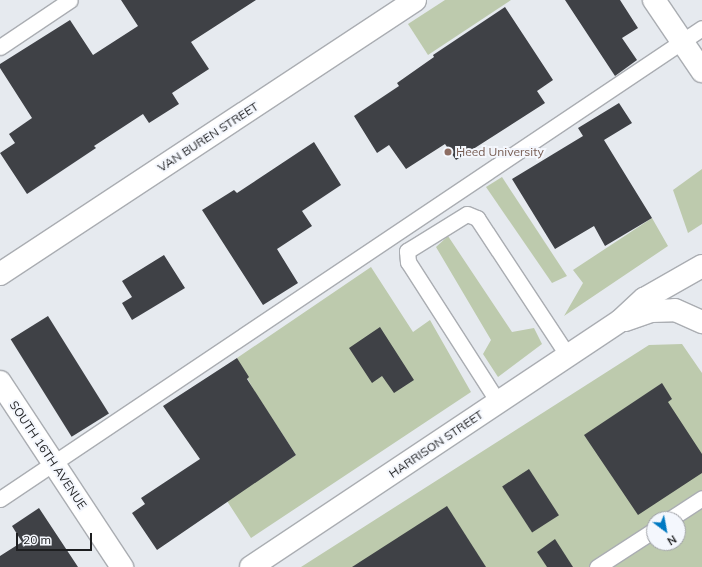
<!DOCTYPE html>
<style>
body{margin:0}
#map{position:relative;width:702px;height:567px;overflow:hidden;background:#e6eaef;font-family:Mulish,sans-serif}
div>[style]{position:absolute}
.green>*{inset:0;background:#bdcaad}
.building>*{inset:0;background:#3f4146;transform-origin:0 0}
.roads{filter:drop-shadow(1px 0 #aaadb2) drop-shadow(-1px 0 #aaadb2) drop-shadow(0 1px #aaadb2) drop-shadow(0 -1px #aaadb2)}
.service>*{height:15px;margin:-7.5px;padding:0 7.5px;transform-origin:7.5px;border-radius:7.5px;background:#fff}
.minor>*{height:22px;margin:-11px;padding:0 11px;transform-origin:11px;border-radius:11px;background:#fff}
.dots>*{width:11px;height:11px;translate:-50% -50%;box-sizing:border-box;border:2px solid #f4f7fd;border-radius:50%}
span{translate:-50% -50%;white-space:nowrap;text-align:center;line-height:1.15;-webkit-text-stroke:4px #f4f7fd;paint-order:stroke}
.street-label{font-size:12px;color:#1d1e20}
.education-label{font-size:12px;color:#785e54}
.left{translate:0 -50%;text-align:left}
.north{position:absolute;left:646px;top:511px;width:40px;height:40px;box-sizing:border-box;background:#f4f7fd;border:1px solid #9ea0a5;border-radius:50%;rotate:148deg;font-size:11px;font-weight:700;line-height:16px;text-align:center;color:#1d1e20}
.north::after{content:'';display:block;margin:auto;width:14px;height:18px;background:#0079c2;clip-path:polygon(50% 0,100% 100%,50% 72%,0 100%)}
.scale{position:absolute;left:16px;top:533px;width:76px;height:18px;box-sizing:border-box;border:2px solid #1d1e20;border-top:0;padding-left:5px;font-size:12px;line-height:14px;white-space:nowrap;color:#1d1e20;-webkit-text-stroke:3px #f4f7fd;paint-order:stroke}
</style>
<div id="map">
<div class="green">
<div style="clip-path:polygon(445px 0,511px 0,428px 55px,408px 24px)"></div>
<div style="clip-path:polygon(702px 169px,702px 224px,688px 233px,673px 190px)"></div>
<div style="clip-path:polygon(502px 177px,567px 276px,552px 283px,486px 187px)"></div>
<div style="clip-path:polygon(652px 218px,668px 246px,564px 316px,583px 283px,573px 270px)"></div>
<div style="clip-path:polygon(448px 236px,512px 332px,534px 328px,542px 344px,498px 377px,483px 354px,491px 340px,436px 247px)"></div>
<div style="clip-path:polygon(371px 267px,413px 332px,430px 320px,471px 392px,251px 538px,227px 501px,296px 455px,253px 389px,237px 358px)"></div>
<div style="clip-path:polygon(evenodd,682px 344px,702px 373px,702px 567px,301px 567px,649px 345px,682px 344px,654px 519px,678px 519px,678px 543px,654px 543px,654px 519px)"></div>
</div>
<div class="building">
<div style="clip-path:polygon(121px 0,256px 0,191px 42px,209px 69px,172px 93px,179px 104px,149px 123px,143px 114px,94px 146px,96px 148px,27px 194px,0 153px,15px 143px,9px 134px,32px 118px,0 68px,0 64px,70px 20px,93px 55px,138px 26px)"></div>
<div style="clip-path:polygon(565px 0,620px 0,638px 28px,622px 38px,637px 60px,615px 76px)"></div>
<div style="clip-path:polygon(505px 7px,553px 80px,537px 91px,545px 103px,456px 160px,445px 144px,406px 169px,389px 145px,377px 153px,354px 116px,399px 86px,397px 83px,434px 57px,433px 55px)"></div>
<div style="clip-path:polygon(619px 103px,632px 123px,604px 140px,652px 218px,605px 246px,594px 226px,555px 249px,512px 179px,583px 136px,578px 128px)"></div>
<div style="clip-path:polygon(314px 142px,341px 185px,302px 211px,312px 226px,277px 249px,298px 283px,263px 305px,202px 210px,234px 190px,237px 193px)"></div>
<div style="clip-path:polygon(164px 255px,185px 288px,132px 320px,122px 303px,132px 297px,122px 281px)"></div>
<div style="left:48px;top:316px;width:115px;height:44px;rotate:58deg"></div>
<div style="clip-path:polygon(380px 327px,414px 380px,394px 393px,382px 376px,372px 383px,349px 348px)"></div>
<div style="clip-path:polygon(237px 358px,249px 377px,247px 379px,296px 455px,157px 550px,132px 513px,145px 504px,141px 498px,200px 459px,163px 406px)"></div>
<div style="clip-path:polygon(662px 383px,672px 399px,668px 402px,702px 454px,702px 473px,638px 515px,584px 435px)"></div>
<div style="left:529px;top:469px;width:55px;height:32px;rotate:57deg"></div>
<div style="clip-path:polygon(447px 506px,486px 567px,352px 567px)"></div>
<div style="clip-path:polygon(39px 508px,78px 567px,0 567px,0 556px,22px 542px,12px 526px)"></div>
<div style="clip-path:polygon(555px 539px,573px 567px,547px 567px,537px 552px)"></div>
</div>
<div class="roads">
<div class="service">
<div style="left:0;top:47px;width:84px;rotate:-33.9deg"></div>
<div style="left:498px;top:402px;width:166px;rotate:-122.7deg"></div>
<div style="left:408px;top:262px;width:11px;rotate:-95deg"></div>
<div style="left:407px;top:251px;width:70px;rotate:-31.7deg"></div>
<div style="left:467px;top:214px;width:11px;rotate:22deg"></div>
<div style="left:477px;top:218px;width:165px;rotate:56.6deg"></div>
<div style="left:0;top:499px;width:845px;rotate:-33.86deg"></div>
<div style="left:670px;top:519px;width:38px;rotate:-33deg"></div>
<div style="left:597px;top:567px;width:68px;rotate:-33deg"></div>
</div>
<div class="minor">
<div style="left:654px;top:0;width:86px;rotate:55.9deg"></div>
<div style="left:0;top:274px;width:497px;rotate:-33.4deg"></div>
<div style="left:625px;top:320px;width:28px;rotate:-19deg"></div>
<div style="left:651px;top:311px;width:24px;rotate:-2deg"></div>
<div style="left:675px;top:310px;width:30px;rotate:24deg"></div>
<div style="left:0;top:382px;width:222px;rotate:56.6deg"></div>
<div style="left:251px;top:567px;width:443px;rotate:-33.7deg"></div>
<div style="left:620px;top:321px;width:33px;rotate:-43deg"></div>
<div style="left:644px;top:299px;width:67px;rotate:-29.6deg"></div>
</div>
</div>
<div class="dots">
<div style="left:448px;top:152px;background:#8d6e63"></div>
</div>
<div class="street-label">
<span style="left:208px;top:137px;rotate:-33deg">VAN BUREN STREET</span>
<span style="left:436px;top:444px;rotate:-34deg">HARRISON STREET</span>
<span style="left:48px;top:455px;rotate:56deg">SOUTH 16TH AVENUE</span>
</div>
<div class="education-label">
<span class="left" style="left:456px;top:152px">Heed University</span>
</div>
<div class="north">N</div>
<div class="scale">20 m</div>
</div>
